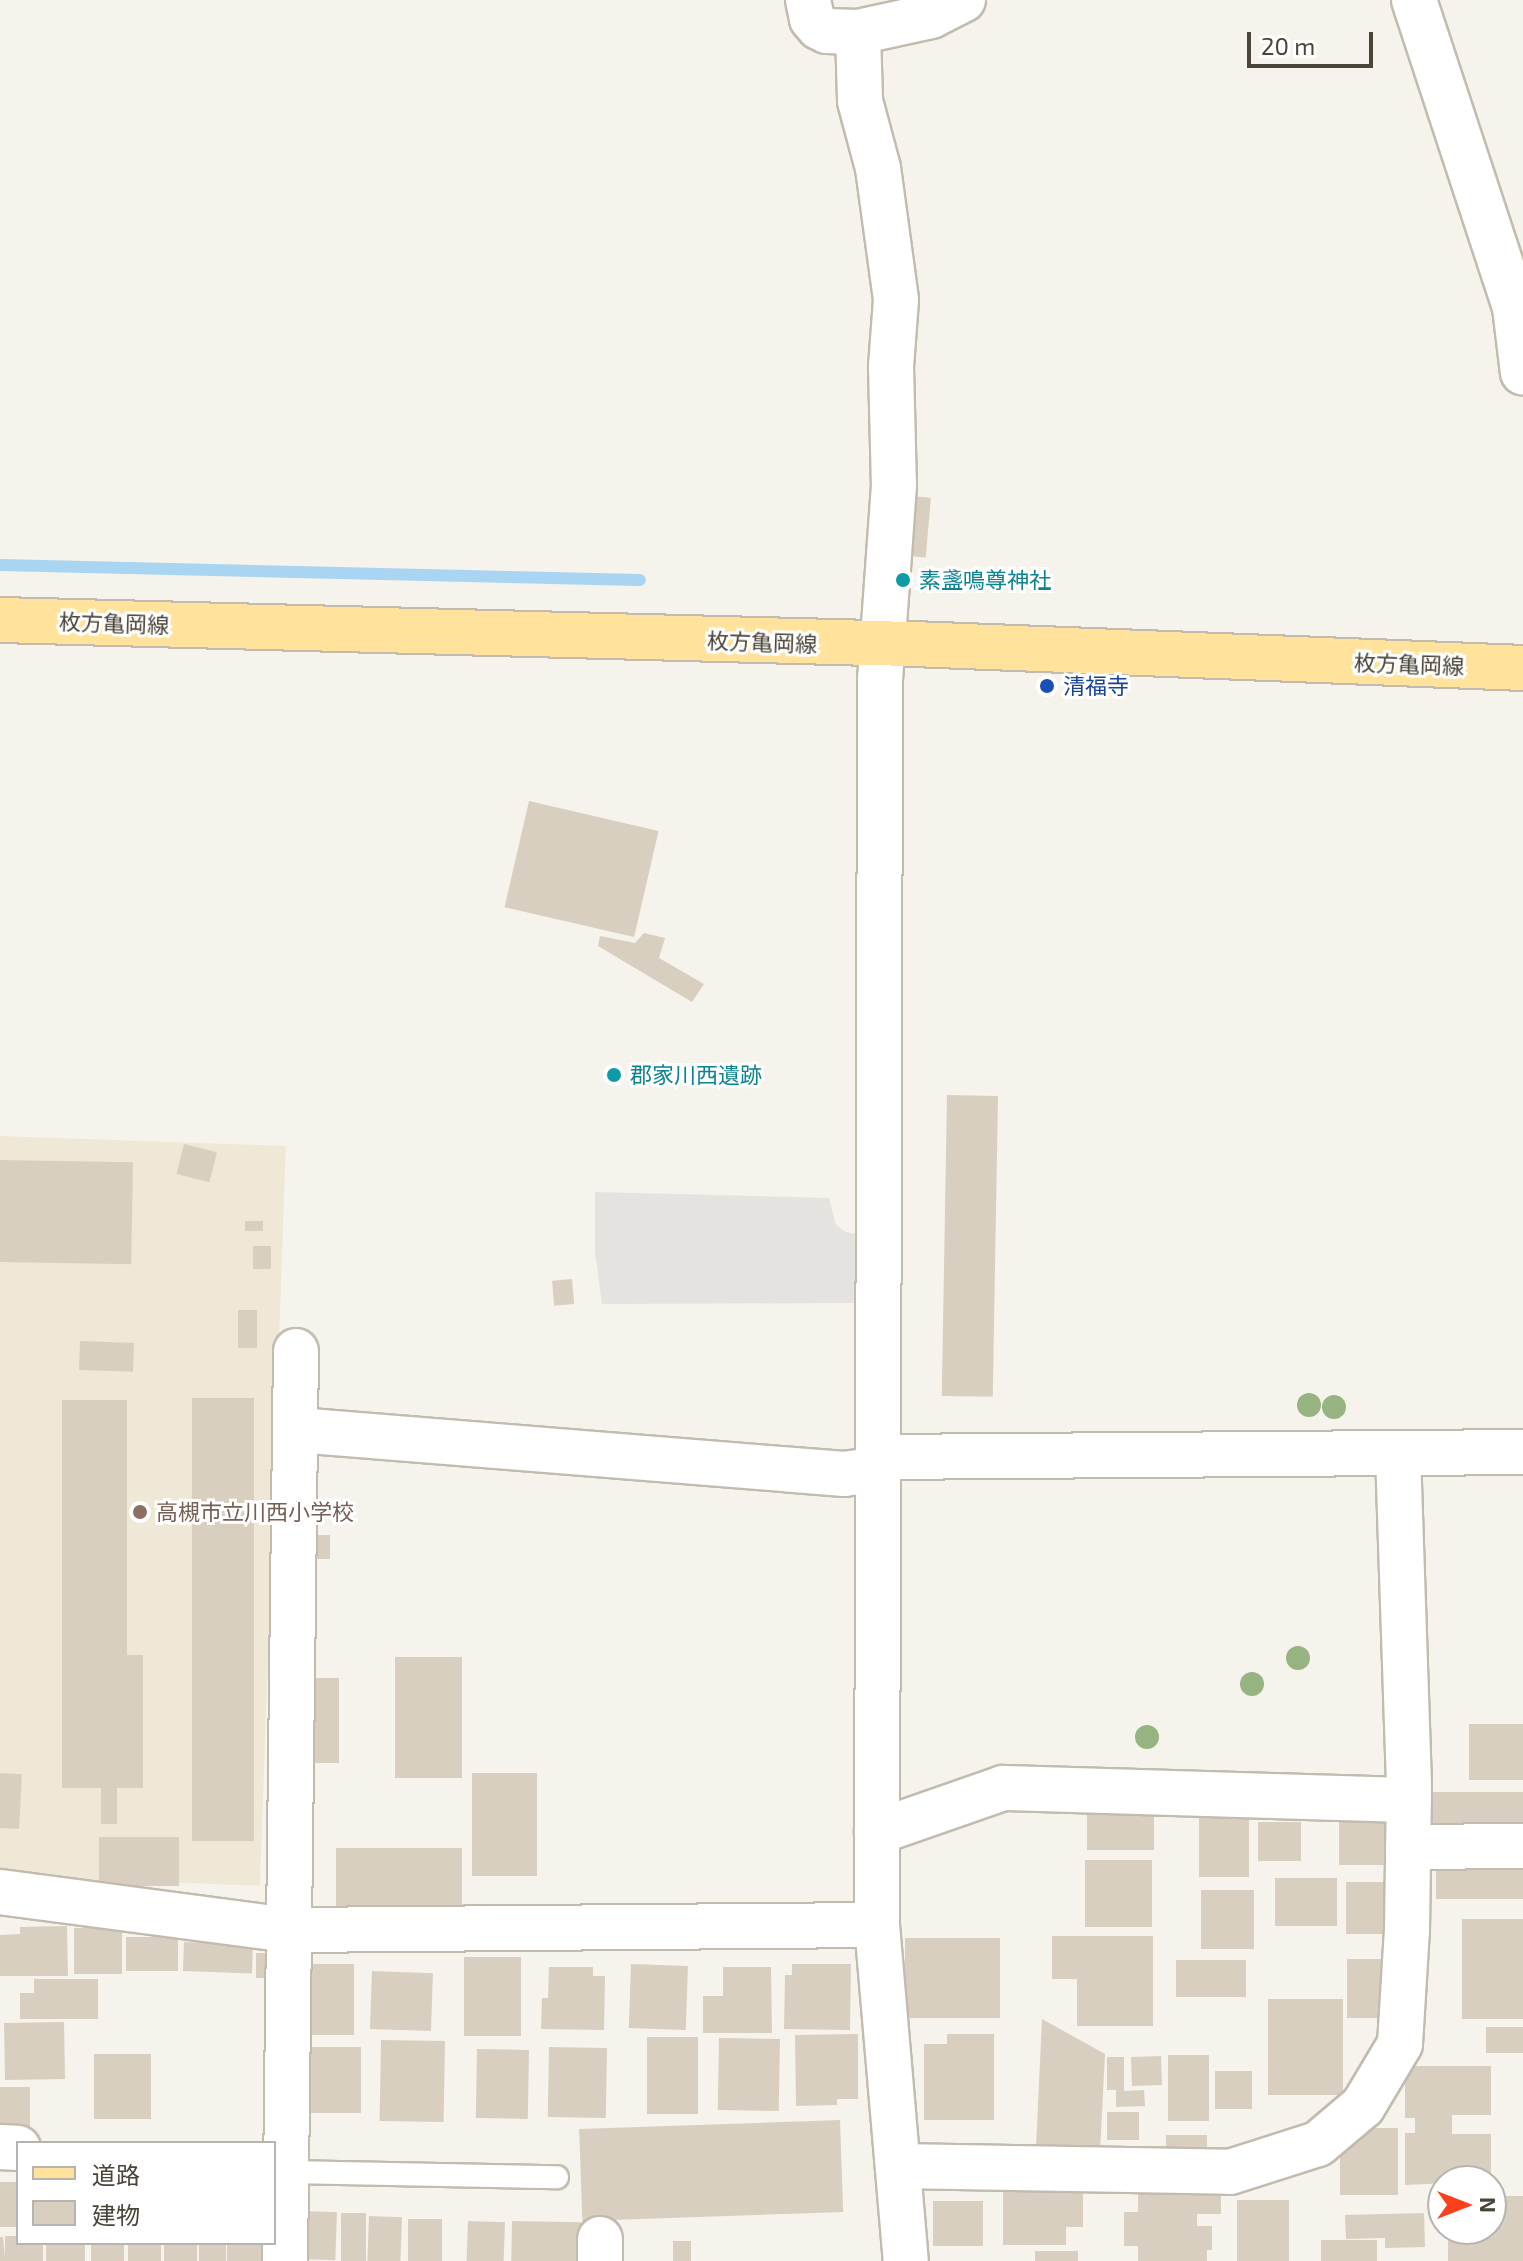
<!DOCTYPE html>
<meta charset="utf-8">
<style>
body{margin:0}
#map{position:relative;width:1523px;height:2261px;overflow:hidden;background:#f6f3ec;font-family:"Exo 2","Noto Sans JP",sans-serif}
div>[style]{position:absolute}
.education>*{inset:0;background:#efe8d6;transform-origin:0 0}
.parking>*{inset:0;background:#e5e3e0}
.stream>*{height:12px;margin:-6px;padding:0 6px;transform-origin:6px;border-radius:6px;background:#a9d4f2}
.building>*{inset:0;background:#d8cfc1;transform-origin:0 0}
.roads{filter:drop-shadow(2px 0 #c2bbae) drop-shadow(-2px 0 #c2bbae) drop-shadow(0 2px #c2bbae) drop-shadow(0 -2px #c2bbae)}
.lane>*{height:22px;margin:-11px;padding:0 11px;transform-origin:11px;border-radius:11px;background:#fff}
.street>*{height:44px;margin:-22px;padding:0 22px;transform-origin:22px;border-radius:22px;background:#fff}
.primary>*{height:44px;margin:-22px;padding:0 22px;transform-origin:22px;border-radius:22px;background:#ffe39c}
.trees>*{width:24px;height:24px;margin:-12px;border-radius:50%;background:#97b381}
.dots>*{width:22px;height:22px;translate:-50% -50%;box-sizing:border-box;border:4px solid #fff;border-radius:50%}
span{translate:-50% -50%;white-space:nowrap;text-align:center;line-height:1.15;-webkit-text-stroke:6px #fff;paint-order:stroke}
.culture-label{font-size:22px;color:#0d838f}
.left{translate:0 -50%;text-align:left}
.street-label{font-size:22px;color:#4b4439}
.transit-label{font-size:22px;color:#164399}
.education-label{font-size:22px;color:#785e54}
.legend{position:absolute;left:16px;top:2141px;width:260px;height:104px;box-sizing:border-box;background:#fff;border:2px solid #b7b4b0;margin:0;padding:10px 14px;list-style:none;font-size:24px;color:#4b4439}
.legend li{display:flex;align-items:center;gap:16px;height:40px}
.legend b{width:40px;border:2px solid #b7b4b0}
.north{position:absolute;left:1427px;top:2165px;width:80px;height:80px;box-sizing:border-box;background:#fff;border:2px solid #b7b4b0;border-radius:50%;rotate:90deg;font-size:22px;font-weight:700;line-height:32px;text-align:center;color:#4b4439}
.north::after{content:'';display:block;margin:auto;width:28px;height:36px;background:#fc3f1d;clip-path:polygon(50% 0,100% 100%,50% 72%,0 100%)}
.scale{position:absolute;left:1247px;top:32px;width:126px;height:36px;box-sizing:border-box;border:4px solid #4b4439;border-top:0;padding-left:10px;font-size:24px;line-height:28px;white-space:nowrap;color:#4b4439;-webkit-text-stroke:6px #fff;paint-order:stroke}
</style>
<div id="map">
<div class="education">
<div style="left:0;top:1136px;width:286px;height:740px;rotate:2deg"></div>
</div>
<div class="parking">
<div style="clip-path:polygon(595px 1192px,829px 1198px,836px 1225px,846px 1232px,861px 1235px,860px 1303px,602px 1304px,595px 1252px)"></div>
</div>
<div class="stream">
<div style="left:0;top:565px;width:640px;rotate:1.34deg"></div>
</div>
<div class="building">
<div style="left:910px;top:496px;width:21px;height:60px;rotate:5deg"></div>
<div style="left:529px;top:801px;width:133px;height:109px;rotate:13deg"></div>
<div style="clip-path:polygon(644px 933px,665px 938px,659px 958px,704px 984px,692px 1002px,598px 946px,600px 936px,635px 943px)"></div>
<div style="left:947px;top:1095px;width:51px;height:301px;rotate:1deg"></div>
<div style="left:184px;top:1144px;width:34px;height:31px;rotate:14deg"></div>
<div style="left:0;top:1160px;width:133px;height:102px;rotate:1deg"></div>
<div style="left:245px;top:1221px;width:18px;height:10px"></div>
<div style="left:253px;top:1246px;width:18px;height:23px"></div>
<div style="left:572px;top:1279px;width:25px;height:20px;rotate:85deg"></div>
<div style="left:238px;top:1310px;width:19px;height:38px"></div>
<div style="left:80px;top:1341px;width:54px;height:29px;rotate:2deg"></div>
<div style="left:192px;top:1398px;width:62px;height:443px"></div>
<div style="clip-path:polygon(62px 1400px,127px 1400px,127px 1655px,143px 1655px,143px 1788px,117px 1788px,117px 1824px,101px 1824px,101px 1788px,62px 1788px)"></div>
<div style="left:330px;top:1535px;width:24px;height:22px;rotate:90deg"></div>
<div style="left:395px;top:1657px;width:67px;height:121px"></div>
<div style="left:306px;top:1678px;width:33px;height:85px"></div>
<div style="left:1469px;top:1724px;width:54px;height:56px"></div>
<div style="left:0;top:1773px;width:22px;height:55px;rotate:3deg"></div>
<div style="left:472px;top:1773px;width:65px;height:103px"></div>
<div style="left:1433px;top:1792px;width:90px;height:48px"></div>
<div style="left:1339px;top:1806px;width:62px;height:59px"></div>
<div style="left:1087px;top:1807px;width:67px;height:43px"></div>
<div style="left:1199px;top:1813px;width:50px;height:64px"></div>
<div style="left:1258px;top:1822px;width:43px;height:39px"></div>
<div style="left:99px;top:1837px;width:80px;height:49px"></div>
<div style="left:336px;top:1848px;width:126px;height:59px"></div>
<div style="left:1436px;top:1854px;width:87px;height:45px"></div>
<div style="left:1085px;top:1860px;width:67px;height:67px"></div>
<div style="left:1275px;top:1878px;width:62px;height:48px"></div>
<div style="left:1346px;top:1882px;width:49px;height:52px"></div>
<div style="left:1201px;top:1890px;width:53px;height:59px"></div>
<div style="left:1462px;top:1919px;width:61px;height:100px"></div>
<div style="clip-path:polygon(67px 1926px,68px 1976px,0 1976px,0 1935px,20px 1934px,20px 1927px)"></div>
<div style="left:74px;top:1928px;width:48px;height:46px"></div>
<div style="clip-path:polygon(1052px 1936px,1153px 1936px,1153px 2026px,1077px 2026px,1077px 1979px,1052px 1979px)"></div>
<div style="left:126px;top:1937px;width:52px;height:34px"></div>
<div style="left:905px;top:1938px;width:95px;height:80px"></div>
<div style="left:184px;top:1942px;width:69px;height:29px;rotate:2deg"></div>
<div style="left:256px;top:1953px;width:14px;height:25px"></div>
<div style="left:464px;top:1957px;width:57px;height:79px"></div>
<div style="left:1347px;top:1959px;width:42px;height:59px"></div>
<div style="left:1176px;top:1960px;width:70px;height:37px"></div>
<div style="left:304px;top:1964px;width:50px;height:71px"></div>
<div style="left:631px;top:1964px;width:57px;height:64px;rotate:2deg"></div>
<div style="clip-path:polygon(792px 1964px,851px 1964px,850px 2030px,784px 2029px,785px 1975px,792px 1975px)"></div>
<div style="clip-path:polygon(549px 1967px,593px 1967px,593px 1976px,605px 1976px,604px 2030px,541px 2029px,542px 1998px,548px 1998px)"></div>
<div style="clip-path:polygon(723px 1967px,771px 1967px,772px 2033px,703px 2033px,703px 1996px,723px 1996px)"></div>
<div style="left:372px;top:1971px;width:61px;height:58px;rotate:2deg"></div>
<div style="clip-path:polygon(34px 1979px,98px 1979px,98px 2019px,20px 2019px,20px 1993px,34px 1993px)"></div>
<div style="left:1268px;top:1999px;width:75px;height:96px"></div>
<div style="clip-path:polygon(1042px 2019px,1105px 2054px,1100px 2152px,1036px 2147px)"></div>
<div style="left:64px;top:2022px;width:57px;height:60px;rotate:89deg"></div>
<div style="left:1486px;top:2027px;width:37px;height:26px"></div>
<div style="clip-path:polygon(858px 2034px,858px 2099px,837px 2099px,837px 2105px,796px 2106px,795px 2035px)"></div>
<div style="clip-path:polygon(947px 2034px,994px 2034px,994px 2120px,924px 2120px,924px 2044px,947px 2044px)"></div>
<div style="left:647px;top:2037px;width:51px;height:77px"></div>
<div style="left:719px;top:2038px;width:61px;height:72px;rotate:1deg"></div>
<div style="left:381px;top:2040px;width:64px;height:81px;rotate:1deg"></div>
<div style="left:309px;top:2047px;width:52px;height:66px"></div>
<div style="left:549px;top:2047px;width:58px;height:70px;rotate:1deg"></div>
<div style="left:477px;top:2049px;width:52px;height:69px;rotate:1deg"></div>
<div style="left:94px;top:2054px;width:57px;height:65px"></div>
<div style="left:1168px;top:2055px;width:41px;height:66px"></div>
<div style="left:1161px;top:2056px;width:29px;height:30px;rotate:88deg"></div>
<div style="clip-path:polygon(1107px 2057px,1124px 2057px,1124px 2091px,1144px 2090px,1145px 2106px,1116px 2107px,1116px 2090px,1107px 2090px)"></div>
<div style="clip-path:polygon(1405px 2066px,1491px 2066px,1491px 2115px,1452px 2115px,1452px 2134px,1491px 2134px,1491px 2181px,1405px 2185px,1405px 2133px,1415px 2133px,1415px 2118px,1405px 2118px)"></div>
<div style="left:1215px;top:2071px;width:37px;height:38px"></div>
<div style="left:0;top:2087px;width:30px;height:43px"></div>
<div style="left:1107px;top:2112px;width:32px;height:28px"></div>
<div style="left:840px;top:2120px;width:92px;height:261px;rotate:88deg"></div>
<div style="left:1340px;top:2128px;width:58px;height:67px"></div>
<div style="left:1166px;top:2135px;width:41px;height:27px"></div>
<div style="clip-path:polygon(1138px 2179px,1221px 2179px,1221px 2214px,1197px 2214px,1197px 2226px,1212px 2226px,1212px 2250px,1207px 2250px,1207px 2261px,1138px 2261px,1138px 2246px,1124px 2246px,1124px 2212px,1138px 2212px)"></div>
<div style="left:0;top:2182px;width:18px;height:45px"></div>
<div style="clip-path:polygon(1003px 2184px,1083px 2184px,1083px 2227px,1066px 2227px,1066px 2245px,1003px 2245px)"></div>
<div style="clip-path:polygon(1491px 2196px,1523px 2196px,1523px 2261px,1448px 2261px,1448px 2229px,1491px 2229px)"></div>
<div style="left:1237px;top:2200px;width:52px;height:61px"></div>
<div style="left:933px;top:2201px;width:50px;height:45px"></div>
<div style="left:301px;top:2211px;width:36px;height:48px;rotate:2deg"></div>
<div style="left:341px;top:2213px;width:25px;height:48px"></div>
<div style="clip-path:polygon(1424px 2213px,1425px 2247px,1385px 2248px,1385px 2238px,1346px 2239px,1345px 2215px)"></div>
<div style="left:369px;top:2216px;width:33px;height:45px;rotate:2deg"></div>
<div style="left:408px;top:2219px;width:34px;height:42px"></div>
<div style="left:468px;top:2221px;width:37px;height:40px;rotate:2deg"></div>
<div style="left:512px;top:2221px;width:69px;height:40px;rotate:1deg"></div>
<div style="clip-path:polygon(5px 2236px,18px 2236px,18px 2243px,43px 2243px,43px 2261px,0 2261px,0 2237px,3px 2237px,5px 2257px)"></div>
<div style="left:1321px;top:2240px;width:56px;height:21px"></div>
<div style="left:673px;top:2241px;width:18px;height:20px"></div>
<div style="left:46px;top:2243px;width:39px;height:18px"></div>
<div style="left:91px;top:2243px;width:33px;height:18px"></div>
<div style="left:128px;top:2243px;width:33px;height:18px"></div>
<div style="left:197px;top:2243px;width:18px;height:33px;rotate:90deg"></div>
<div style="left:199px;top:2243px;width:27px;height:18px"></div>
<div style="left:263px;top:2243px;width:18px;height:36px;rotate:90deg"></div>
<div style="left:1035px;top:2251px;width:43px;height:10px"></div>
</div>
<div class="roads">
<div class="lane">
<div style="left:287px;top:2172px;width:270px;rotate:1.1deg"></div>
</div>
<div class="street">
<div style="left:808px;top:0;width:19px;rotate:78deg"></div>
<div style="left:812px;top:19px;width:11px;rotate:49deg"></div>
<div style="left:819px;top:27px;width:9px;rotate:27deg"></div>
<div style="left:827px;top:31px;width:31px;rotate:2deg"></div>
<div style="left:858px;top:32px;width:75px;rotate:-12.4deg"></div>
<div style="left:931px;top:16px;width:36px;rotate:-27deg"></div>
<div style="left:1414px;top:0;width:323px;rotate:71.8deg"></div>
<div style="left:1515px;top:307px;width:66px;rotate:83.1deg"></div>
<div style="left:858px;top:32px;width:69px;rotate:88.3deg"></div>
<div style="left:860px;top:101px;width:69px;rotate:75deg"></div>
<div style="left:878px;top:168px;width:133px;rotate:82.2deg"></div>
<div style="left:896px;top:300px;width:66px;rotate:94.3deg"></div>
<div style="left:891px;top:366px;width:119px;rotate:88.6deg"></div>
<div style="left:894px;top:485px;width:194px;rotate:94.1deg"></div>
<div style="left:880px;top:678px;width:1247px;rotate:90.14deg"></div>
<div style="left:877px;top:1925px;width:337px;rotate:85.1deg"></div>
<div style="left:297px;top:1430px;width:549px;rotate:4.6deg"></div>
<div style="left:844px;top:1474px;width:35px;rotate:-8deg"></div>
<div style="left:879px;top:1457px;width:644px;rotate:-0.44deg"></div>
<div style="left:877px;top:1832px;width:133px;rotate:-19.2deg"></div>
<div style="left:1003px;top:1788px;width:406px;rotate:1.7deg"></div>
<div style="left:1408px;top:1847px;width:115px;rotate:-0.5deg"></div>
<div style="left:0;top:1892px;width:292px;rotate:7.5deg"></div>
<div style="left:290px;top:1930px;width:587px;rotate:-0.49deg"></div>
<div style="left:0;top:2147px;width:18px;rotate:3deg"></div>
<div style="left:898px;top:2166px;width:332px;rotate:1deg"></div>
<div style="left:1230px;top:2172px;width:92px;rotate:-17.7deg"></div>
<div style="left:1318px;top:2144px;width:59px;rotate:-40.2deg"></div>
<div style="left:1363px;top:2106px;width:72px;rotate:-59.2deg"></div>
<div style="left:1400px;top:2044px;width:113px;rotate:-86.5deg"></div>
<div style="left:1407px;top:1931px;width:146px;rotate:-89.2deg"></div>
<div style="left:1409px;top:1785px;width:331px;rotate:-91.9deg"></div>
<div style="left:285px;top:2261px;width:910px;rotate:-89.31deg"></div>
<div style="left:600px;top:2261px;width:22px;rotate:-90deg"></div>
</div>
<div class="primary">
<div style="left:0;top:620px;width:913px;rotate:1.51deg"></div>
<div style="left:913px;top:644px;width:610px;rotate:2.25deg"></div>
</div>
</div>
<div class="trees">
<div style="left:1309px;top:1405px"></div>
<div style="left:1334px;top:1407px"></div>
<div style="left:1298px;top:1658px"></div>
<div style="left:1252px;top:1684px"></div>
<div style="left:1147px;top:1737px"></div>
</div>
<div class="dots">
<div style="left:903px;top:580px;background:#0f9aa8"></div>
<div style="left:1047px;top:686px;background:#1a4fb4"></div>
<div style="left:614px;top:1075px;background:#0f9aa8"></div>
<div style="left:140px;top:1512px;background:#8d6e63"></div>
</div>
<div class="culture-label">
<span class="left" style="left:919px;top:580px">素盞鳴尊神社</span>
<span class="left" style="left:630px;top:1075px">郡家川西遺跡</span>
</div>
<div class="street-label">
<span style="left:114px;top:623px;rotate:2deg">枚方亀岡線</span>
<span style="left:762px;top:642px;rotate:2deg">枚方亀岡線</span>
<span style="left:1409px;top:664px;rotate:2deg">枚方亀岡線</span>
</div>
<div class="transit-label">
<span class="left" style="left:1063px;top:686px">清福寺</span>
</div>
<div class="education-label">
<span class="left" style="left:156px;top:1512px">高槻市立川西小学校</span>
</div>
<ul class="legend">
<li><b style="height:10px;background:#ffe39c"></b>道路</li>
<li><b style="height:22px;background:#d8cfc1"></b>建物</li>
</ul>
<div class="north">N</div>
<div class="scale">20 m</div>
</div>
